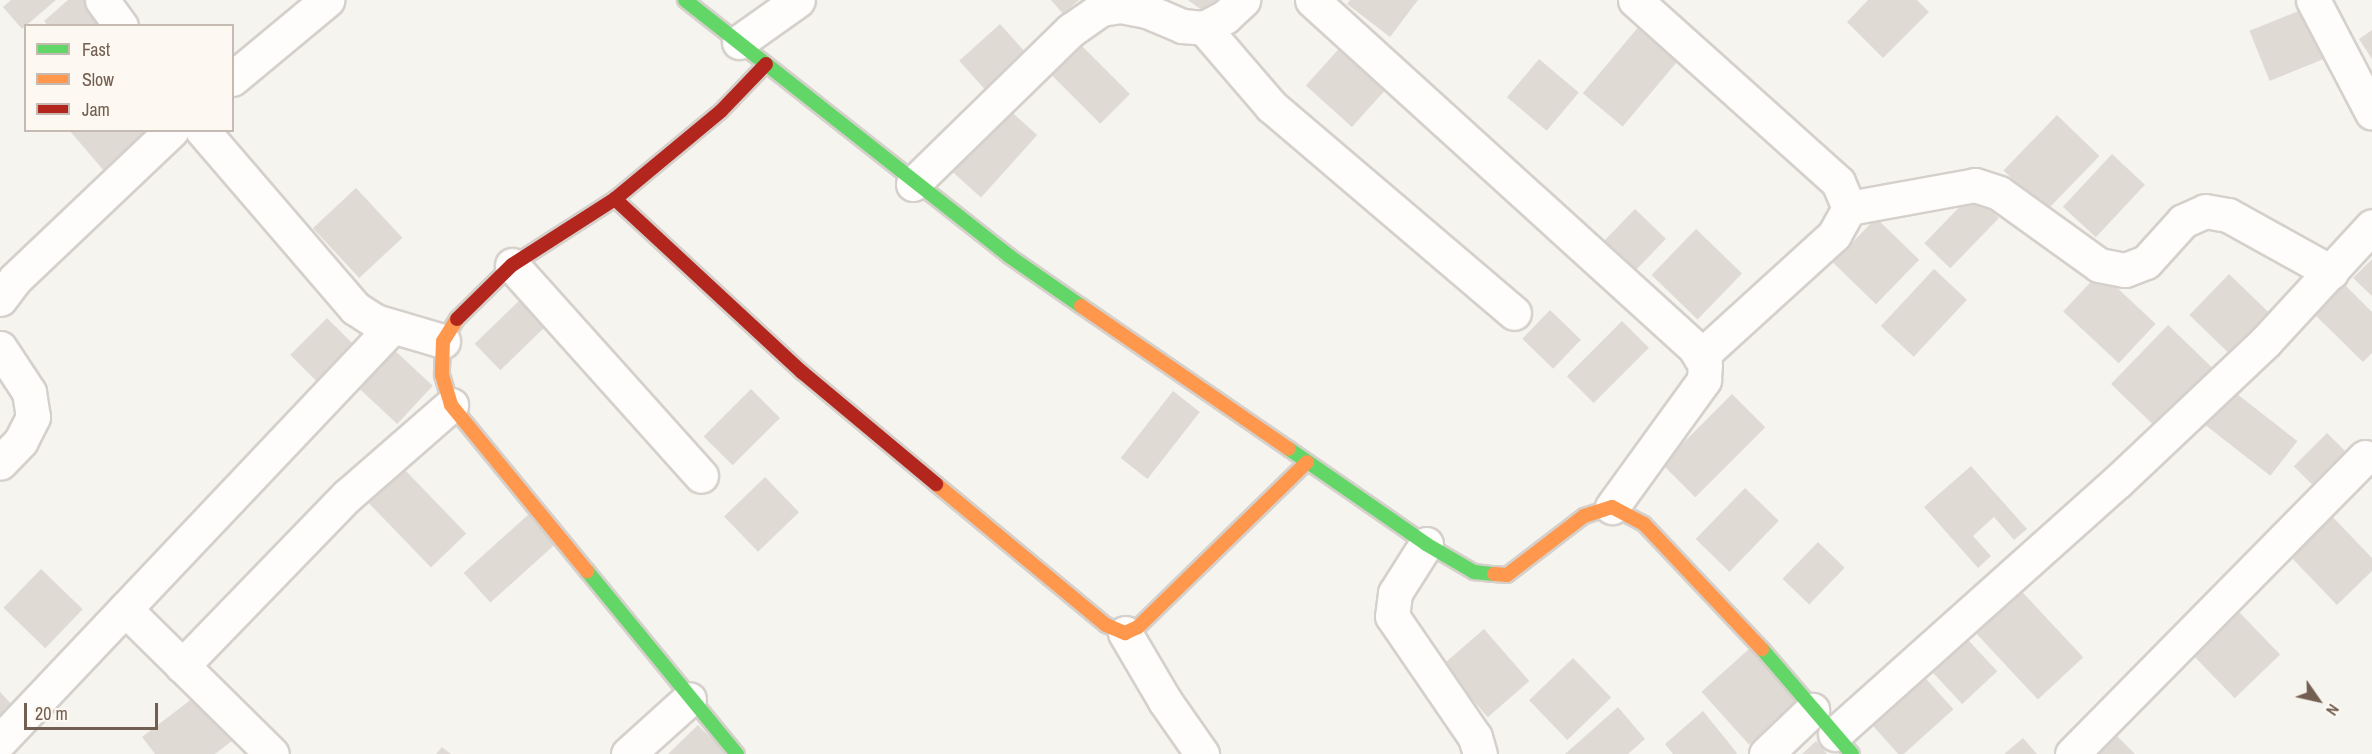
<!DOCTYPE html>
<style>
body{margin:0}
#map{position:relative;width:2372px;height:754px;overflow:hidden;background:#f6f4ee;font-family:"Archivo Narrow",sans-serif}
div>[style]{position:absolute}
.building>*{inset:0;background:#e0dad4;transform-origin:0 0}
.roads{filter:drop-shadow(2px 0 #d5d0cb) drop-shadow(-2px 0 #d5d0cb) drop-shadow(0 2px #d5d0cb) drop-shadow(0 -2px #d5d0cb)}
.street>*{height:33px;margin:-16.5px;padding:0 16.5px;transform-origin:16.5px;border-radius:16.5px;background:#fefdfc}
.fast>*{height:14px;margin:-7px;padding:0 7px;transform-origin:7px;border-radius:7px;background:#63d668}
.slow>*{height:14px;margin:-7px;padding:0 7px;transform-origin:7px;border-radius:7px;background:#ff974d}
.jam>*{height:14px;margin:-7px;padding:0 7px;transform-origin:7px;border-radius:7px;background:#b3261e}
span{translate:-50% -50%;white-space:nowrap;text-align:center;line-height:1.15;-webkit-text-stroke:6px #fdf9f2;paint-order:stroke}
.legend{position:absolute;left:24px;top:24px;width:210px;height:108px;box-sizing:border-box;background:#fdf9f2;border:2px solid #c6bbb2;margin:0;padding:8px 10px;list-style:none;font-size:18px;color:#735f51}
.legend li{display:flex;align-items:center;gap:12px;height:30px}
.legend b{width:30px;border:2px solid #c6bbb2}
.north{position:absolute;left:2288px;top:670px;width:60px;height:60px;-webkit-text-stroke:4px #fdf9f2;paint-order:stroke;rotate:124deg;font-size:16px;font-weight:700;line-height:24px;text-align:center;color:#735f51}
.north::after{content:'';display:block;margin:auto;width:21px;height:27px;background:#735f51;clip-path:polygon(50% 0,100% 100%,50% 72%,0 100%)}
.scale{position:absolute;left:24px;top:703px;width:134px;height:27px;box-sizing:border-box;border:3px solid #735f51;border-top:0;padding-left:8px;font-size:18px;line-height:21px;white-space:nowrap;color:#735f51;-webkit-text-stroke:4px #fdf9f2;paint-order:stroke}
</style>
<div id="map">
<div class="building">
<div style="clip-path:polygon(11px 0,56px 0,22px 29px,3px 7px)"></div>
<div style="clip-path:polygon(68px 0,88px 0,111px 26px,48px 26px,44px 21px)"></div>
<div style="clip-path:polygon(1051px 0,1079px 0,1063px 14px)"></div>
<div style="clip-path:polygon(1188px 0,1218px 0,1207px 14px)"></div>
<div style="clip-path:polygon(1350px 0,1418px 0,1390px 37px,1347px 4px)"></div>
<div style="clip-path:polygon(1868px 0,1917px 0,1929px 12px,1883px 58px,1847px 22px)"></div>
<div style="left:2306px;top:8px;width:54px;height:61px;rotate:68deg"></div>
<div style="left:1000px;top:24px;width:38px;height:55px;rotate:48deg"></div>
<div style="left:1640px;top:25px;width:52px;height:89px;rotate:40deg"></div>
<div style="clip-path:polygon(2372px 30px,2372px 59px,2359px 39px)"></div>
<div style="left:1077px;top:41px;width:75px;height:42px;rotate:45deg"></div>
<div style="left:1346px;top:41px;width:62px;height:60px;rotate:42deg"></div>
<div style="left:1539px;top:59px;width:52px;height:50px;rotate:40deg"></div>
<div style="left:1006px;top:107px;width:42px;height:84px;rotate:42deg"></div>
<div style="left:2057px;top:115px;width:59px;height:77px;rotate:44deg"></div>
<div style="clip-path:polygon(69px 130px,151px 130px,105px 172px)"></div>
<div style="left:2112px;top:154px;width:45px;height:72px;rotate:43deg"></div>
<div style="left:356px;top:188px;width:68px;height:59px;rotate:47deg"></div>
<div style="left:1973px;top:193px;width:36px;height:70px;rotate:44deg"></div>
<div style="left:1635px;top:209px;width:43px;height:47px;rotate:44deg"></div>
<div style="left:1876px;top:218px;width:60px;height:62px;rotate:44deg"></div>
<div style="left:1696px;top:229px;width:64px;height:64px;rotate:44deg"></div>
<div style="clip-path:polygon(2372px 259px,2372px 296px,2353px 278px)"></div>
<div style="left:1934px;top:269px;width:45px;height:78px;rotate:43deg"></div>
<div style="left:2100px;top:272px;width:76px;height:54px;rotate:43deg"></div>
<div style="left:2229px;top:274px;width:64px;height:57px;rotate:44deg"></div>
<div style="clip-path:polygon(2342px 282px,2372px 312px,2372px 353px,2363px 362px,2313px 313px)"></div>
<div style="left:525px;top:295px;width:37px;height:70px;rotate:46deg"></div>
<div style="left:1550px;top:310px;width:43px;height:40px;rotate:44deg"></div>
<div style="left:327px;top:318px;width:44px;height:52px;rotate:45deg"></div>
<div style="left:1622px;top:321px;width:38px;height:78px;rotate:45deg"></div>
<div style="left:2168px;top:325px;width:71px;height:82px;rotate:44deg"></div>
<div style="left:391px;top:347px;width:57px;height:52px;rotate:43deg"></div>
<div style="left:751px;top:389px;width:41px;height:67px;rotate:45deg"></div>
<div style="left:2232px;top:390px;width:83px;height:44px;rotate:38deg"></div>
<div style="left:1173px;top:391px;width:34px;height:85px;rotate:38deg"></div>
<div style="left:1732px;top:394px;width:47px;height:99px;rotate:45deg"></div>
<div style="left:2327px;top:433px;width:38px;height:47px;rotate:45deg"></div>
<div style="clip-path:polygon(1971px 466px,2027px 529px,2014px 540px,1994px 517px,1973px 536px,1991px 556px,1978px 568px,1924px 507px)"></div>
<div style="left:403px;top:468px;width:91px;height:49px;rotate:46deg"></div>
<div style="left:765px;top:477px;width:49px;height:57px;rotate:46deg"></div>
<div style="left:1745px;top:488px;width:47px;height:71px;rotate:44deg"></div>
<div style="clip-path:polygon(2328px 512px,2372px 558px,2372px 571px,2337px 605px,2287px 553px)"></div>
<div style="left:529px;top:514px;width:40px;height:88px;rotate:48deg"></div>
<div style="left:1818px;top:542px;width:37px;height:51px;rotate:44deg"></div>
<div style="left:41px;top:569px;width:58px;height:54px;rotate:44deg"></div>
<div style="left:2013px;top:582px;width:103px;height:62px;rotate:47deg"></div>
<div style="left:2237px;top:610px;width:62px;height:63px;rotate:46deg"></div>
<div style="left:1957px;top:628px;width:59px;height:48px;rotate:47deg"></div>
<div style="left:1484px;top:629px;width:69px;height:55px;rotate:49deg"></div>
<div style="left:1749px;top:649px;width:71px;height:64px;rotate:48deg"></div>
<div style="left:1573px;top:658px;width:55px;height:61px;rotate:46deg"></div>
<div style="left:1920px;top:672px;width:50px;height:71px;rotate:48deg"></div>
<div style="clip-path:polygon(0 692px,15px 708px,0 723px)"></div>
<div style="clip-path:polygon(197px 695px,232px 741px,215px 754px,155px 754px,142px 737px)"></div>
<div style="clip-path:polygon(1618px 707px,1645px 739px,1628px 754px,1565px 754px)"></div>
<div style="clip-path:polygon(1703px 711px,1737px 753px,1736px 754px,1673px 754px,1665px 744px)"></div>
<div style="clip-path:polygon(698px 725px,727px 754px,668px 754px)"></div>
<div style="clip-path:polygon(2112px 731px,2135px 754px,2089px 754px)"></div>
<div style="clip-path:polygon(2023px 738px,2037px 754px,2004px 754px)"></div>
<div style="clip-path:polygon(1816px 741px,1827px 754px,1802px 754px)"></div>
<div style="clip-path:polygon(442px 747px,451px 754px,436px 754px)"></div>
</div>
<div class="roads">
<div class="street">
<div style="left:102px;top:0;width:32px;rotate:54deg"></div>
<div style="left:1312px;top:0;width:516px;rotate:42.25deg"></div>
<div style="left:1694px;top:347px;width:20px;rotate:57deg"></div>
<div style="left:1705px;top:364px;width:16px;rotate:94deg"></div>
<div style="left:1704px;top:380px;width:157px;rotate:125.9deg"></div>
<div style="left:1635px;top:0;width:273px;rotate:41.9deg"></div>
<div style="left:1838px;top:182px;width:28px;rotate:67deg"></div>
<div style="left:1849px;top:208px;width:31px;rotate:119deg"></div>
<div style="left:1834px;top:235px;width:181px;rotate:137.7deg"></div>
<div style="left:2313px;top:0;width:127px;rotate:62.4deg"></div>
<div style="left:1204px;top:28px;width:103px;rotate:49.3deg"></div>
<div style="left:1271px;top:106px;width:319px;rotate:40.4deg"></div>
<div style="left:739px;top:42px;width:72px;rotate:-35.4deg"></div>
<div style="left:232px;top:79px;width:124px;rotate:-39.7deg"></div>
<div style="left:202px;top:130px;width:235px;rotate:49.3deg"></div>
<div style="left:355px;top:308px;width:24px;rotate:33deg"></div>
<div style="left:375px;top:321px;width:71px;rotate:16.4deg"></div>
<div style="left:913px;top:184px;width:221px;rotate:-44.3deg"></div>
<div style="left:1071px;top:30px;width:37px;rotate:-35deg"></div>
<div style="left:1101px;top:9px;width:20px;rotate:-9deg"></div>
<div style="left:1121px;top:6px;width:26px;rotate:11deg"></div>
<div style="left:1147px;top:11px;width:38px;rotate:23deg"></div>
<div style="left:1182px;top:26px;width:22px;rotate:5deg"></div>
<div style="left:1204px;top:28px;width:24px;rotate:-28deg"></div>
<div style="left:1225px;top:17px;width:25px;rotate:-43deg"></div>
<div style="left:1849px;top:208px;width:128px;rotate:-10.3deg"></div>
<div style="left:1975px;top:185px;width:25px;rotate:18deg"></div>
<div style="left:1999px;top:193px;width:123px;rotate:35.8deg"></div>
<div style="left:2099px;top:265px;width:26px;rotate:11deg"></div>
<div style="left:2125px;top:270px;width:22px;rotate:-21deg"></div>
<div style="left:2146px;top:262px;width:55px;rotate:-47.9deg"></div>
<div style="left:2183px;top:221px;width:24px;rotate:-24deg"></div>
<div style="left:2205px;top:211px;width:23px;rotate:10deg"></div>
<div style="left:2228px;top:215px;width:118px;rotate:29deg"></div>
<div style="left:512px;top:265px;width:283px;rotate:48.1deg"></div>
<div style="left:0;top:299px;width:25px;rotate:-53deg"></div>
<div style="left:15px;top:279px;width:216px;rotate:-43.5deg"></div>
<div style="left:0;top:348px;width:53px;rotate:56.6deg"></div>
<div style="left:29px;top:392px;width:25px;rotate:81deg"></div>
<div style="left:33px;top:417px;width:27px;rotate:117deg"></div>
<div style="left:21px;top:441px;width:30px;rotate:134deg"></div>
<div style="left:1426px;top:544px;width:58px;rotate:122.3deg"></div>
<div style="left:1395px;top:593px;width:23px;rotate:97deg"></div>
<div style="left:1392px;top:616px;width:147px;rotate:55.6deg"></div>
<div style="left:1475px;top:737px;width:18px;rotate:74deg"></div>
<div style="left:125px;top:609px;width:206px;rotate:44.6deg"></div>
<div style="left:1125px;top:633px;width:79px;rotate:59.5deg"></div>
<div style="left:1165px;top:701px;width:65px;rotate:55.1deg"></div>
<div style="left:182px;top:666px;width:238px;rotate:-45.9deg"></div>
<div style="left:348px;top:495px;width:137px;rotate:-41.1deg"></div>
<div style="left:1835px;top:734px;width:378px;rotate:-41.8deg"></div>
<div style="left:2117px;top:482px;width:205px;rotate:-43.4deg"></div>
<div style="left:2266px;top:341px;width:156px;rotate:-47.3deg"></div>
<div style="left:0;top:741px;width:570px;rotate:-46.56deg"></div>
<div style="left:628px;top:754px;width:82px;rotate:-42deg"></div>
<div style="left:1766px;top:754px;width:64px;rotate:-43.7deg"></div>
<div style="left:2072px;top:754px;width:417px;rotate:-45.4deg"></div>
</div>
<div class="fast">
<div style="left:685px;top:0;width:413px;rotate:38.3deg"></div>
<div style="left:1009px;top:256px;width:88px;rotate:34.8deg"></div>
<div style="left:1289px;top:449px;width:167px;rotate:34.7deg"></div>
<div style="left:1426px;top:544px;width:56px;rotate:30.3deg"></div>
<div style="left:1474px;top:572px;width:20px;rotate:6deg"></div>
<div style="left:587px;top:571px;width:237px;rotate:50.7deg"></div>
<div style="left:1762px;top:649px;width:138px;rotate:49.4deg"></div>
</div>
<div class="slow">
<div style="left:1081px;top:306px;width:252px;rotate:34.5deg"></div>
<div style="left:457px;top:319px;width:26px;rotate:122deg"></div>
<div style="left:443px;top:341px;width:34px;rotate:92deg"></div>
<div style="left:442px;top:375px;width:31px;rotate:73deg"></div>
<div style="left:451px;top:405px;width:215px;rotate:50.7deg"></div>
<div style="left:936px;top:484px;width:221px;rotate:39.7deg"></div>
<div style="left:1106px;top:625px;width:21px;rotate:23deg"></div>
<div style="left:1125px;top:633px;width:14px;rotate:-25deg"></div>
<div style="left:1138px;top:627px;width:236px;rotate:-44.3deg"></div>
<div style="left:1494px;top:574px;width:13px;rotate:4deg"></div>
<div style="left:1507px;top:575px;width:97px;rotate:-37.5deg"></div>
<div style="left:1584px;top:516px;width:29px;rotate:-18deg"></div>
<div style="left:1612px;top:507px;width:36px;rotate:28deg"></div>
<div style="left:1644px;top:524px;width:172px;rotate:46.7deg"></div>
</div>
<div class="jam">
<div style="left:615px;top:199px;width:255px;rotate:42.8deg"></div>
<div style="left:802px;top:372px;width:175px;rotate:39.9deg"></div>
<div style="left:457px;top:319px;width:77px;rotate:-44.5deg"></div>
<div style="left:512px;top:265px;width:122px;rotate:-32.7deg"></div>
<div style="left:615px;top:199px;width:138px;rotate:-39.7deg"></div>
<div style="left:721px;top:111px;width:65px;rotate:-46.2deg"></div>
</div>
</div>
<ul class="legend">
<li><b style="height:8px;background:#63d668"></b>Fast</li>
<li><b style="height:8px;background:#ff974d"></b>Slow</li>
<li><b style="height:8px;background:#b3261e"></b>Jam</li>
</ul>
<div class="north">N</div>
<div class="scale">20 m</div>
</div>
